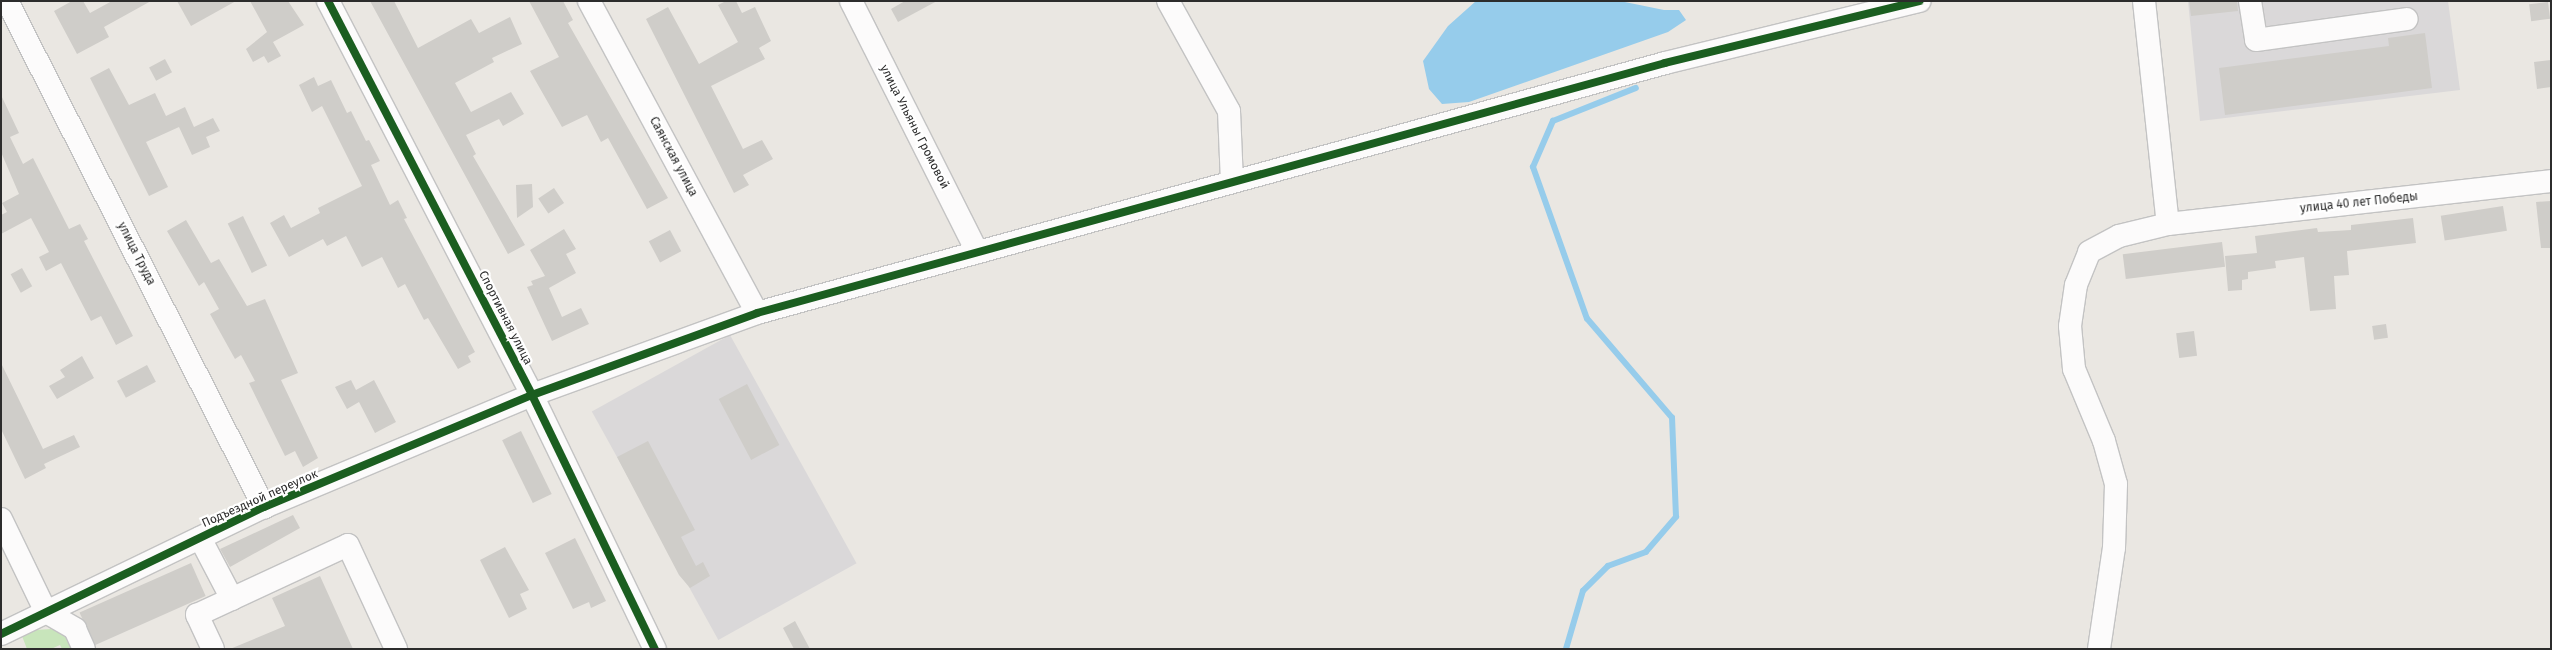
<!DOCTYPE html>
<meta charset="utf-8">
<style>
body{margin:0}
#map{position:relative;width:2552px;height:650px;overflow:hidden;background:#eae7e2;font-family:"Fira Sans",sans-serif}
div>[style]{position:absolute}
.industrial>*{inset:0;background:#dad8d9;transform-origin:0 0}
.green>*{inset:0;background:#c8e5bb}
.water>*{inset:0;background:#96cceb}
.stream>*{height:5.5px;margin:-2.75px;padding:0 2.75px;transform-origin:2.75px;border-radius:2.75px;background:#96cceb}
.building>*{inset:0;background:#cfcdc9;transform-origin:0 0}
.roads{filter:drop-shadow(1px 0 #c3c3c3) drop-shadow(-1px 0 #c3c3c3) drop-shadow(0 1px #c3c3c3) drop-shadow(0 -1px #c3c3c3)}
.minor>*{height:22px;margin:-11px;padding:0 11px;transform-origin:11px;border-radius:11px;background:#fcfbfb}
.cycleway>*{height:8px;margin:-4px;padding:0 4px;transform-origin:4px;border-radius:4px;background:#1b5e20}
span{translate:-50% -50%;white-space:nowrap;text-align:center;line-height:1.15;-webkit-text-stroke:4.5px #fff;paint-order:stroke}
.street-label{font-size:12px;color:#2c2c2c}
.frame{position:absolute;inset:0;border:2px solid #2c2c2c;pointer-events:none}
</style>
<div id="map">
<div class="industrial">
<div style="clip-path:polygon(2188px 1px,2448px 1px,2460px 90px,2200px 121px)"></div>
<div style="left:730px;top:335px;width:261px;height:158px;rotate:61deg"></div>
</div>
<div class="green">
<div style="clip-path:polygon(51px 629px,64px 633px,76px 649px,62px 649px,60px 645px,51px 649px,27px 649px,22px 636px,36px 630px)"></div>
</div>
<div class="water">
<div style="clip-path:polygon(1476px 1px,1620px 1px,1664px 10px,1679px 10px,1686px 20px,1668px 32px,1469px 102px,1442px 104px,1429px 89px,1423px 61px,1448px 26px)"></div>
</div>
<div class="stream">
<div style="left:1566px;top:649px;width:60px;rotate:-73.7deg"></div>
<div style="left:1583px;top:591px;width:35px;rotate:-45deg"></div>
<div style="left:1608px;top:566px;width:40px;rotate:-20.2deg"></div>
<div style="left:1646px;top:552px;width:46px;rotate:-49.4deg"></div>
<div style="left:1676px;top:517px;width:99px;rotate:-92.3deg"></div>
<div style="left:1672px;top:418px;width:130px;rotate:-130.6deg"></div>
<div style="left:1587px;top:319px;width:161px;rotate:-109.6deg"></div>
<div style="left:1533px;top:167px;width:50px;rotate:-66.5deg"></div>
<div style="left:1553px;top:121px;width:89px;rotate:-21.7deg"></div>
</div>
<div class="building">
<div style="clip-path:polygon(72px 1px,83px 1px,90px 13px,112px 1px,151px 1px,104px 27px,109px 37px,77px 54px,54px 11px)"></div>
<div style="clip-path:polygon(177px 1px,236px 1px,191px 26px)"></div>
<div style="clip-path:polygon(250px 1px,288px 1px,304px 25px,273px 42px,281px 56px,268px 63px,264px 56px,253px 62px,246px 49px,267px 32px)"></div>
<div style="clip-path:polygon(370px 1px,394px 1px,418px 48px,471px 19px,479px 33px,510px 17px,522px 44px,492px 58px,494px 62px,455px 83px,471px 112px,511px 92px,524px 114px,503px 126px,499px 119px,466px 135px,476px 154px,473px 156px,525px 245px,508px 254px)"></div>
<div style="clip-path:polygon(529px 1px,563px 1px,573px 20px,568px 23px,668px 198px,647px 209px,608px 138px,601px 142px,587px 115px,562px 127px,530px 71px,559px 57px)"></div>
<div style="clip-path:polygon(726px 1px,736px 1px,742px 13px,755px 7px,771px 41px,759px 48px,765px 59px,711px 86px,743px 149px,762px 140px,773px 159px,743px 175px,749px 185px,734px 193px,646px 19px,668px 7px,699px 64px,738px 42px,718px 5px)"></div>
<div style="clip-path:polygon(905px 1px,937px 1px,898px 22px,891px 9px)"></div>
<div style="clip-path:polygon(2189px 1px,2237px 1px,2238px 11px,2191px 16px)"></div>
<div style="left:2548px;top:2px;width:17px;height:19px;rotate:83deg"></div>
<div style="clip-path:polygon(2425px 33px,2432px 88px,2225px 115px,2219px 68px,2389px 46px,2388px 38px)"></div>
<div style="left:165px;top:59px;width:15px;height:18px;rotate:62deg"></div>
<div style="clip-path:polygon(2551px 60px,2551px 87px,2537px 89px,2534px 62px)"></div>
<div style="clip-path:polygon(109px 68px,129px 105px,155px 93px,166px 116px,185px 107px,194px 127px,213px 118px,220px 131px,206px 137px,210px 147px,192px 155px,179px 127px,146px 142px,168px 187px,149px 196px,90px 78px)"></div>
<div style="clip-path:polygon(314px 77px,318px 86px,331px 80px,347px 113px,351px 111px,366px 141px,369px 140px,380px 161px,371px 165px,390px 205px,398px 200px,407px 218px,404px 219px,475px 352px,468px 356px,471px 362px,458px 369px,428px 318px,424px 320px,405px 284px,398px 288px,382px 257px,362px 267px,346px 236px,327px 246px,323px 239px,289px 257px,270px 223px,284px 215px,291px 228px,320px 213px,318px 208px,362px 186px,322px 106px,312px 112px,299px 85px)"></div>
<div style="clip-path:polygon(1px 95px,19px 133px,10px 137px,23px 164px,33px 158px,69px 229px,80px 224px,88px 239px,84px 241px,133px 336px,116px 345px,101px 316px,91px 321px,61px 263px,46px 271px,39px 257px,49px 252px,31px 218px,1px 234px,1px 215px,7px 212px,2px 203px,19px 194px,1px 152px)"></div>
<div style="clip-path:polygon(532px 184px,533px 207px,517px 218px,516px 185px)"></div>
<div style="left:554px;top:188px;width:18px;height:19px;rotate:56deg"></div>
<div style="clip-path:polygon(2551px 201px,2551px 248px,2541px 248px,2536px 202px)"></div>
<div style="left:2503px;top:206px;width:25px;height:63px;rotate:81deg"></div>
<div style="left:243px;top:216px;width:55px;height:17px;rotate:64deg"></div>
<div style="clip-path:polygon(2413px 218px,2416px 243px,2347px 251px,2349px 275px,2334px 276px,2336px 309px,2310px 311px,2304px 257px,2275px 261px,2276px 268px,2248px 272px,2248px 279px,2242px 280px,2242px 290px,2228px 291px,2225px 256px,2257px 253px,2255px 236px,2317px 228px,2318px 232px,2351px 230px,2351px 225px)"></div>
<div style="clip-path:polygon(186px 220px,211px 263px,219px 259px,247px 306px,265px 299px,298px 373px,281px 380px,318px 458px,303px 467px,295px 451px,285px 456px,249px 383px,255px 381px,241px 355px,235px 359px,210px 314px,219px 309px,204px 282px,199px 286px,167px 231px)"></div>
<div style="clip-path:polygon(564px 229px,576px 249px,566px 254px,576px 273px,549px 288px,562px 317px,581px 308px,589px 324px,552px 341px,527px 287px,533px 285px,531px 281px,545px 276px,530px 250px)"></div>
<div style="left:670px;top:230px;width:24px;height:24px;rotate:62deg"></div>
<div style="left:2222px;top:242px;width:25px;height:100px;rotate:83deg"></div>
<div style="left:22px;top:268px;width:21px;height:13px;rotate:61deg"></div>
<div style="left:2386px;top:324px;width:14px;height:14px;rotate:82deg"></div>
<div style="left:2194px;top:331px;width:25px;height:18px;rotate:83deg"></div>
<div style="clip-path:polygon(82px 356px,94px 378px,57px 399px,49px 386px,65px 377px,60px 370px)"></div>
<div style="clip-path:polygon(1px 363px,43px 449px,74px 435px,80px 447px,44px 464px,46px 468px,25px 479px,1px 429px)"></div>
<div style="left:147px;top:365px;width:19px;height:34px;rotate:62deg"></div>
<div style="clip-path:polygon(351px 380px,356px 390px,374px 380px,396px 422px,375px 433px,359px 402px,347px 409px,335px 387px)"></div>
<div style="left:747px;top:384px;width:69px;height:32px;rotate:62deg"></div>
<div style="left:521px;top:431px;width:70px;height:21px;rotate:64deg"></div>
<div style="clip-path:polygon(648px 441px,695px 530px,681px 537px,696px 566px,703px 562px,710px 576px,690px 588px,679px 575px,617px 457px)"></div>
<div style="clip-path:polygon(293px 515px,300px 528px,230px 567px,220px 549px)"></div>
<div style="clip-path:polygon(575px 538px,606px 601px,591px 608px,589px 602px,573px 609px,545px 553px)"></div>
<div style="clip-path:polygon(505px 547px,529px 590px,520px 594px,527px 609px,509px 618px,480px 560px)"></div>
<div style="left:191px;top:563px;width:36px;height:122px;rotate:66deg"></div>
<div style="clip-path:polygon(320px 576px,353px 649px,230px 649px,285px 626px,272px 598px)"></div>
<div style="clip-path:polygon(795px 621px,810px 649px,794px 649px,783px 628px)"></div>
</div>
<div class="roads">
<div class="minor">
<div style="left:7px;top:1px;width:568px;rotate:63.07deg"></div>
<div style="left:328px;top:1px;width:444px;rotate:62.6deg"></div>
<div style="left:532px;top:395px;width:282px;rotate:64.2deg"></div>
<div style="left:589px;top:1px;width:354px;rotate:61.7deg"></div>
<div style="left:851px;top:1px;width:281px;rotate:63.3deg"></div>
<div style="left:1168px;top:1px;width:126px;rotate:61deg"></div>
<div style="left:1229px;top:111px;width:71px;rotate:87.6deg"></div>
<div style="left:2144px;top:1px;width:224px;rotate:83.9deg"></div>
<div style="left:2250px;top:1px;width:39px;rotate:81deg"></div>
<div style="left:2256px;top:40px;width:152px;rotate:-7.9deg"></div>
<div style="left:1px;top:519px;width:103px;rotate:64.2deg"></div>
<div style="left:46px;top:612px;width:34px;rotate:30deg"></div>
<div style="left:75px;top:629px;width:22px;rotate:66deg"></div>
<div style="left:200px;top:538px;width:69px;rotate:62.3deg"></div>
<div style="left:1px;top:634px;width:292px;rotate:-25.8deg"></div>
<div style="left:264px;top:507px;width:290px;rotate:-22.7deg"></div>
<div style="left:532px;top:395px;width:239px;rotate:-20deg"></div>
<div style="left:757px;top:313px;width:942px;rotate:-15.39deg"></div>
<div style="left:1665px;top:63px;width:262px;rotate:-13.7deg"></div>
<div style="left:213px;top:649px;width:38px;rotate:-115deg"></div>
<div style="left:197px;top:615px;width:166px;rotate:-24.9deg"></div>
<div style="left:348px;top:545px;width:115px;rotate:65.2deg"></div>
<div style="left:2099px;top:649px;width:102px;rotate:-81.6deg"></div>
<div style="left:2114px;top:548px;width:64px;rotate:-88.2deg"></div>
<div style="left:2116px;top:484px;width:45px;rotate:-105.6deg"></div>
<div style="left:2104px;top:441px;width:78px;rotate:-112.6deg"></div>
<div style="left:2074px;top:369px;width:43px;rotate:-95.3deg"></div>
<div style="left:2070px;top:326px;width:41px;rotate:-81.7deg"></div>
<div style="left:2076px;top:285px;width:35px;rotate:-68deg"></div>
<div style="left:2089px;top:252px;width:34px;rotate:-28deg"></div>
<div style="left:2119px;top:236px;width:50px;rotate:-13.8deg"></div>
<div style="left:2168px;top:224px;width:385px;rotate:-6.4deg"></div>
</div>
</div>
<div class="cycleway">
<div style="left:328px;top:1px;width:444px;rotate:62.6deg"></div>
<div style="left:532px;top:395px;width:282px;rotate:64.2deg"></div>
<div style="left:1px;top:634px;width:292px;rotate:-25.8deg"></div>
<div style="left:264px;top:507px;width:290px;rotate:-22.7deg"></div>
<div style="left:532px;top:395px;width:239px;rotate:-20deg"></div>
<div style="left:757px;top:313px;width:942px;rotate:-15.39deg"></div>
<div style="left:1665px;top:63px;width:262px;rotate:-13.7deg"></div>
</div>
<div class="street-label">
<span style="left:914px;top:127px;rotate:63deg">улица Ульяны Громовой</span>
<span style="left:673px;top:157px;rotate:62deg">Саянская улица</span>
<span style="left:2359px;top:203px;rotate:-6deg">улица 40 лет Победы</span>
<span style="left:136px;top:254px;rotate:63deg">улица Труда</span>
<span style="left:505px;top:318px;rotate:63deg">Спортивная улица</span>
<span style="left:260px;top:499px;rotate:-24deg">Подъездной переулок</span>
</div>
<div class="frame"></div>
</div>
